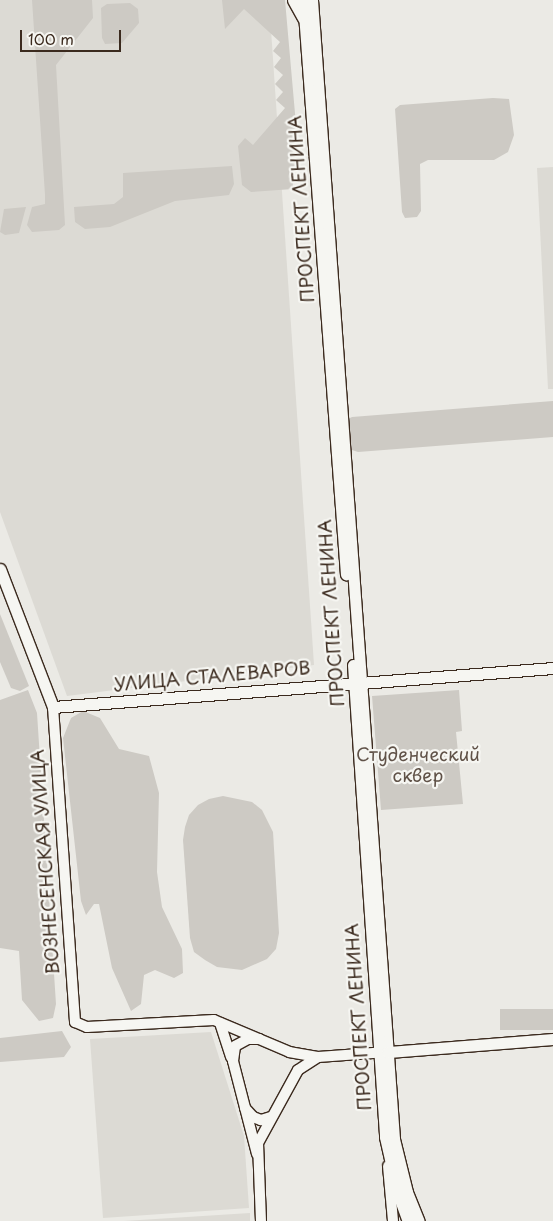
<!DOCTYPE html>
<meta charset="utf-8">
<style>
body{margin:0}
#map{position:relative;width:553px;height:1221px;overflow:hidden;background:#ebeae5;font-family:"Playpen Sans",sans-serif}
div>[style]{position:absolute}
.built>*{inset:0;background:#dcdad4}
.green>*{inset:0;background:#cdcac4;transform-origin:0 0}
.roads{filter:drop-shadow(1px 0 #3b2a1e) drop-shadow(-1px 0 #3b2a1e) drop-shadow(0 1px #3b2a1e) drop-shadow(0 -1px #3b2a1e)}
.tertiary>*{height:10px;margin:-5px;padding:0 5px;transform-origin:5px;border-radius:5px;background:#f6f6f2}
.secondary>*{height:11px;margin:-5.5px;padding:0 5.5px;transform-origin:5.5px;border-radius:5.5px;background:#f6f6f2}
span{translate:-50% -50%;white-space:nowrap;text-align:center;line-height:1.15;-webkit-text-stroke:4.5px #f6f6f2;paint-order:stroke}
.street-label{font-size:18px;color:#3b2a1e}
.park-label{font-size:18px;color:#605248}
.scale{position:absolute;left:20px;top:30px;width:101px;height:22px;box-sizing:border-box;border:2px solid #3b2a1e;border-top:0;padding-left:6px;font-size:15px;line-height:18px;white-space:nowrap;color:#3b2a1e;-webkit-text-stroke:4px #f6f6f2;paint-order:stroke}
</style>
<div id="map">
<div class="built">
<div style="clip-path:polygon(0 0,269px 0,314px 665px,67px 696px,0 512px)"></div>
<div style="clip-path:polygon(553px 167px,553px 389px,548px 389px,537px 168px)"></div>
<div style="clip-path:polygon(211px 1032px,244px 1136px,249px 1208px,103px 1218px,90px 1039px)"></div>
<div style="clip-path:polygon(250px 1213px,250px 1221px,124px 1221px)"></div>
</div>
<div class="green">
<div style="clip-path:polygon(32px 0,92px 0,93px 18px,56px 65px,65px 225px,59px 230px,32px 232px,27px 225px,32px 207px,45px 204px,45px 195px)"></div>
<div style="clip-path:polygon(222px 0,285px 0,300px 170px,292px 171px,293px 189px,251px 192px,242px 185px,238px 146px,245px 138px,253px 145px,285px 108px,276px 100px,283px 92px,275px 84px,283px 75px,274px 67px,281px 58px,273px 51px,280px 42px,244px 9px,225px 29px)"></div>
<div style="clip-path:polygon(130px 3px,138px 9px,139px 23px,122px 43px,105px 44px,102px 38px,101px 8px,107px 4px)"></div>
<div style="clip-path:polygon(493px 98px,509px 99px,514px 135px,508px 152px,494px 160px,428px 160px,420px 164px,421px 211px,417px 217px,405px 218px,402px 212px,395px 109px,400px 105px)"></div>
<div style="clip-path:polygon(232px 166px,234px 184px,229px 195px,175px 201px,110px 227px,85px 229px,75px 222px,74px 207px,114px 204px,123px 197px,123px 173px)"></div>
<div style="clip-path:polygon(26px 207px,19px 233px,5px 235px,0 232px,4px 209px)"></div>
<div style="clip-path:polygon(553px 401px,553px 437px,358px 452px,349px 449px,348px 419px,352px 417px)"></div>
<div style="clip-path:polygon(0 614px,29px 686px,20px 691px,11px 688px,0 662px)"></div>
<div style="clip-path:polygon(28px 690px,37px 713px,56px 1004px,53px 1018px,39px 1021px,22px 1000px,19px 951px,0 948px,0 700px)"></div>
<div style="clip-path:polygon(459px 690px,462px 731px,456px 732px,463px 804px,381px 810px,372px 696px)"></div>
<div style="clip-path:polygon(83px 711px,100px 718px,119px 749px,149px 756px,159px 793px,157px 872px,162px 907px,182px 949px,183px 973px,174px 978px,155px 970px,144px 975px,141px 1004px,131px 1011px,112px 968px,99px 904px,94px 904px,86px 915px,81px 901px,63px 738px,71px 718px)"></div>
<div style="clip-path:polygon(223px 796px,252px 802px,262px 810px,273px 832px,279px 933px,276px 949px,267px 959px,242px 970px,217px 967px,205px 960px,194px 952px,190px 938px,183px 840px,185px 827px,189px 815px,198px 805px,209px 799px)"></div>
<div style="left:553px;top:1009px;width:21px;height:53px;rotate:90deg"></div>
<div style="clip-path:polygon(62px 1031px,71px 1047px,64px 1057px,0 1062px,0 1038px)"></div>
</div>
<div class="roads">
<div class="tertiary">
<div style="left:53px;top:707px;width:316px;rotate:86deg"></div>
<div style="left:75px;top:1022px;width:13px;rotate:23deg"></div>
<div style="left:87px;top:1027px;width:127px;rotate:-3.2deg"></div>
<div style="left:214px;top:1020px;width:49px;rotate:22.9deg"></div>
<div style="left:220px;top:1023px;width:36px;rotate:72deg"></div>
<div style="left:318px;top:1057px;width:69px;rotate:-4.1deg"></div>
<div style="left:245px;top:1108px;width:12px;rotate:48deg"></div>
<div style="left:253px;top:1117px;width:9px;rotate:21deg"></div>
<div style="left:261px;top:1120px;width:10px;rotate:-17deg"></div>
<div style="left:257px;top:1154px;width:96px;rotate:-104.5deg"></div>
<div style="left:233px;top:1061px;width:15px;rotate:-82deg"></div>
<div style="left:235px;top:1046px;width:15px;rotate:-28deg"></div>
<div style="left:248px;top:1039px;width:11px"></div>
<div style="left:259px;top:1039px;width:33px;rotate:23deg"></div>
<div style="left:289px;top:1052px;width:29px;rotate:10deg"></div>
<div style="left:318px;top:1057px;width:24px;rotate:147deg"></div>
<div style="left:298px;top:1070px;width:83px;rotate:118.7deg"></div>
<div style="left:258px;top:1143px;width:78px;rotate:87.8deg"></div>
<div style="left:388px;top:1166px;width:55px;rotate:84.8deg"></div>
</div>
<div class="secondary">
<div style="left:293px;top:0;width:21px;rotate:61deg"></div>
<div style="left:303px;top:0;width:576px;rotate:85.72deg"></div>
<div style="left:312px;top:0;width:1142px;rotate:85.88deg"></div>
<div style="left:394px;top:1139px;width:55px;rotate:76.2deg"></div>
<div style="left:407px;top:1192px;width:31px;rotate:68deg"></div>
<div style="left:0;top:569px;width:148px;rotate:69deg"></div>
<div style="left:53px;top:707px;width:502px;rotate:-4.46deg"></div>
<div style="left:353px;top:665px;width:473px;rotate:86.1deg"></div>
<div style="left:385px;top:1137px;width:58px;rotate:77.2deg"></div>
<div style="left:398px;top:1194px;width:29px;rotate:70deg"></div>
<div style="left:388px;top:1052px;width:166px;rotate:-4.5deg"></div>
</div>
</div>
<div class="street-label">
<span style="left:301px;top:209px;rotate:-94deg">ПРОСПЕКТ ЛЕНИНА</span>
<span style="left:331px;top:613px;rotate:-94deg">ПРОСПЕКТ ЛЕНИНА</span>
<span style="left:212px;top:676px;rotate:-5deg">УЛИЦА СТАЛЕВАРОВ</span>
<span style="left:45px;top:862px;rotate:-94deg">ВОЗНЕСЕНСКАЯ УЛИЦА</span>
<span style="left:358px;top:1017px;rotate:-94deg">ПРОСПЕКТ ЛЕНИНА</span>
</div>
<div class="park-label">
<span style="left:418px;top:765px">Студенческий<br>сквер</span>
</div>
<div class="scale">100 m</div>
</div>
